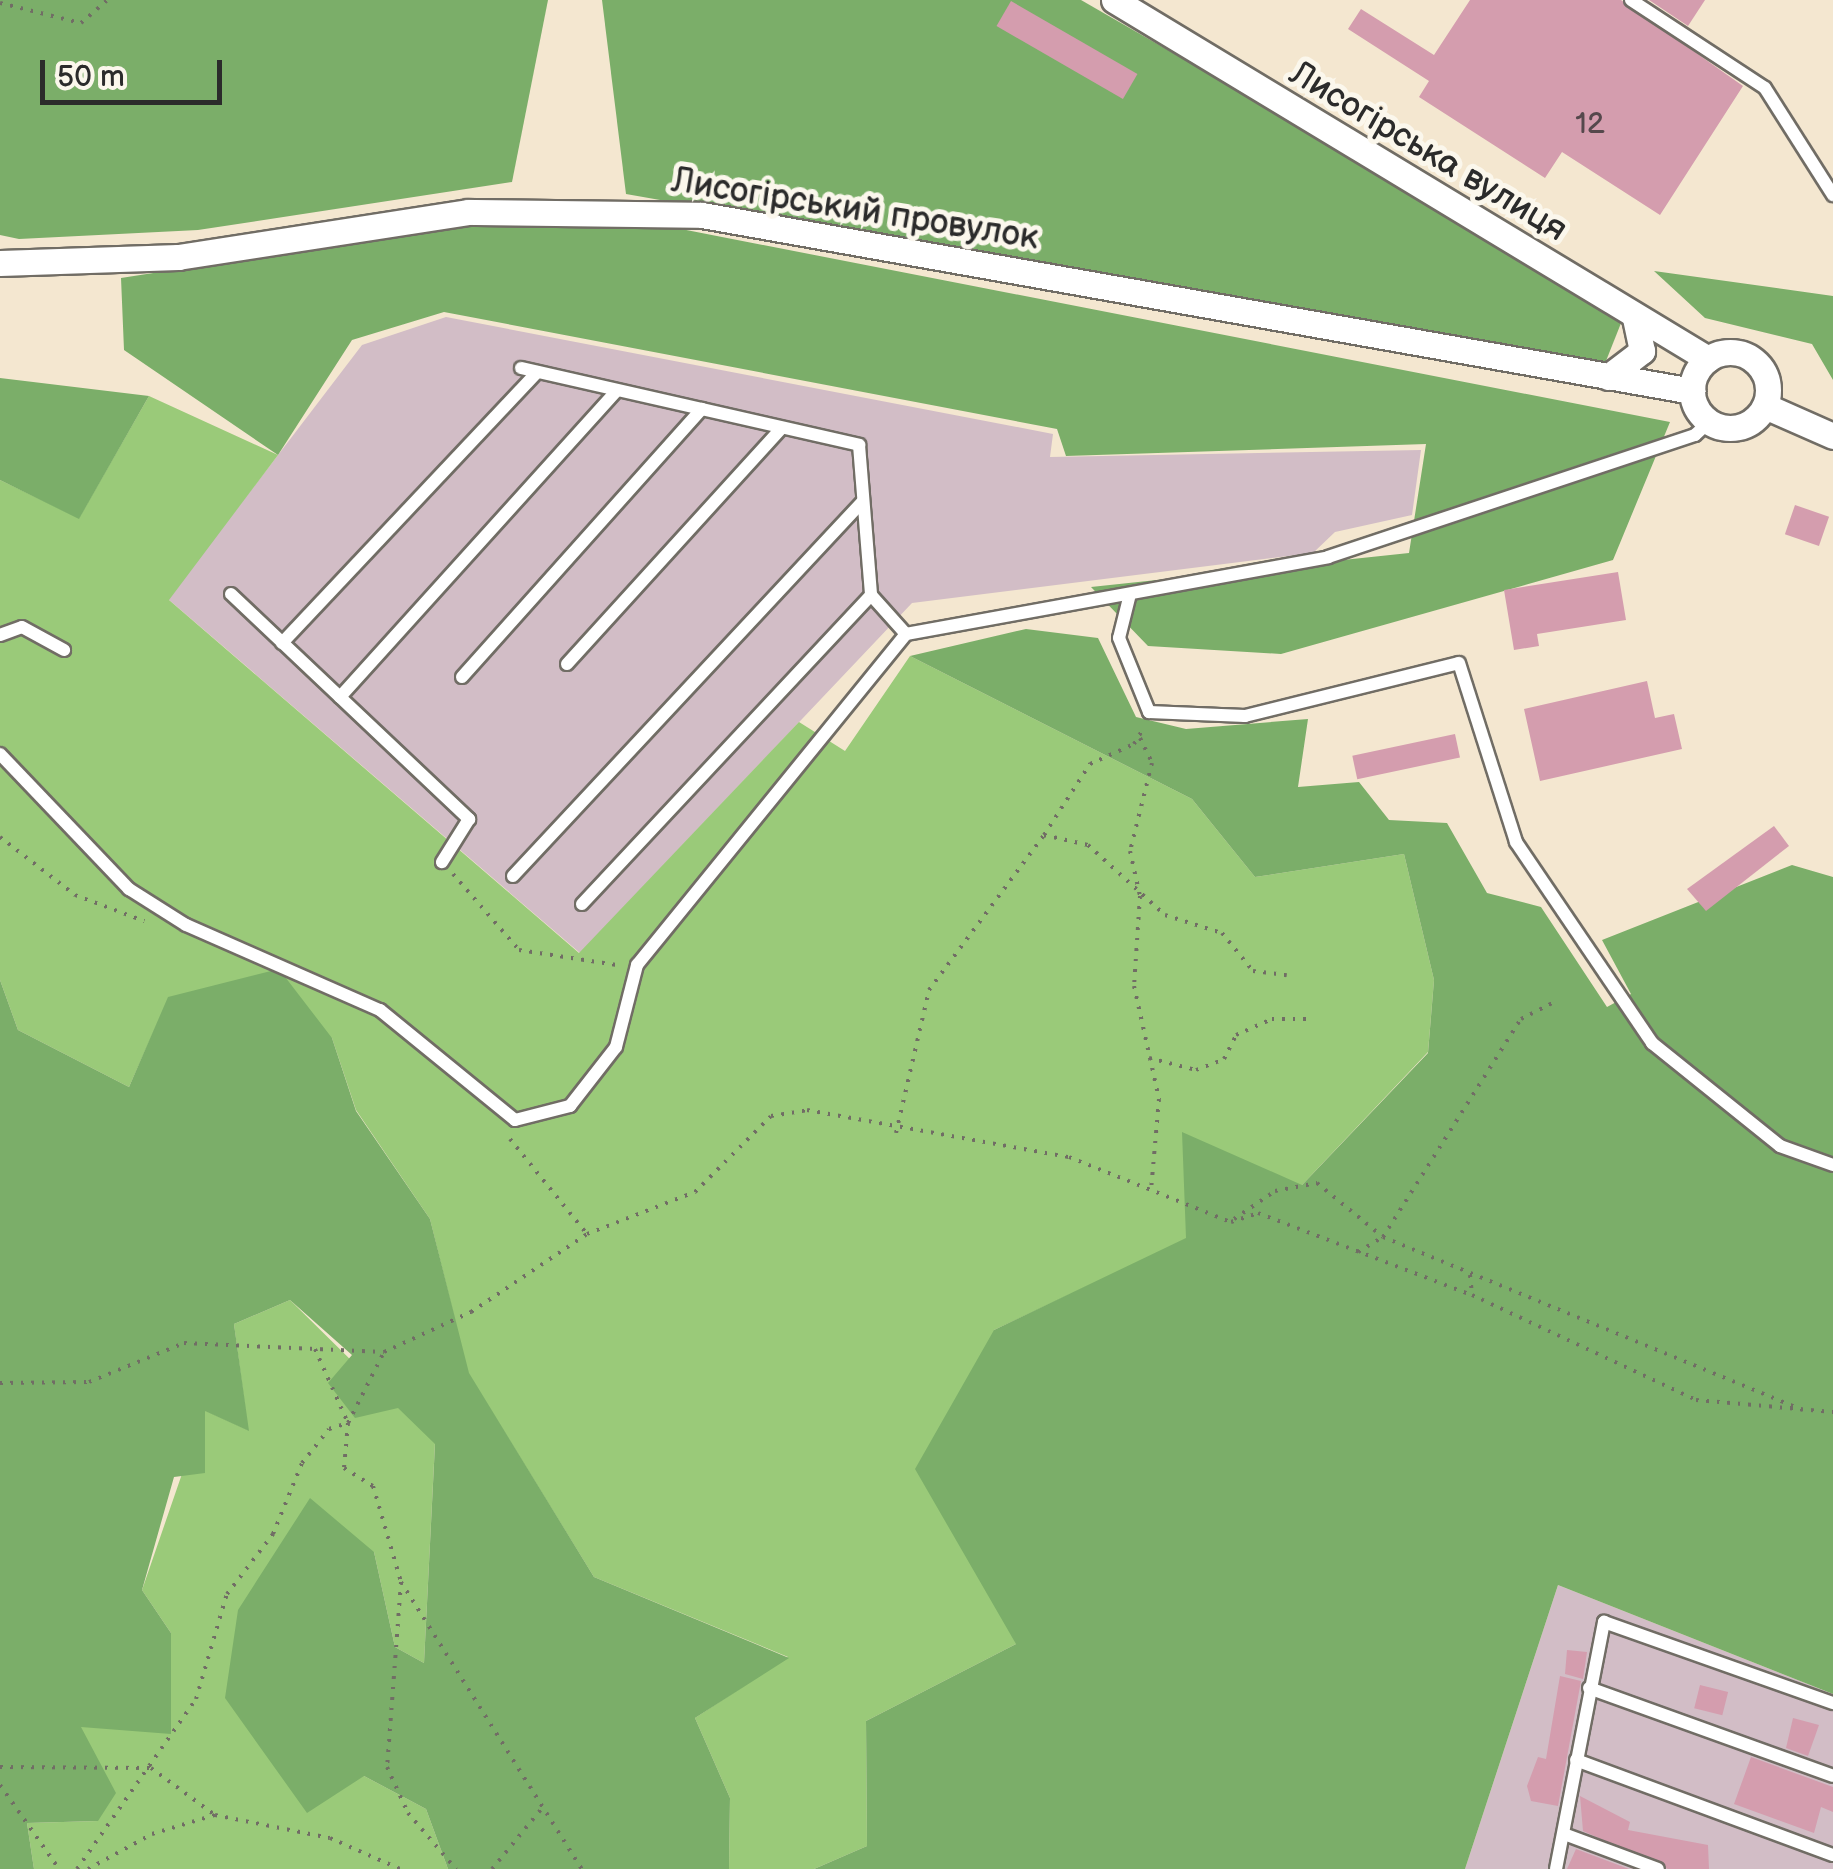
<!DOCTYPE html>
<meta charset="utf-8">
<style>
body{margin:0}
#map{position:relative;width:1833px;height:1869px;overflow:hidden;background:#f4e7d0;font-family:"Balsamiq Sans",sans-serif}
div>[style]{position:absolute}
.industrial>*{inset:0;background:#d2bdc6}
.green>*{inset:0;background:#9aca79}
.forest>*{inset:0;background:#7bae69}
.building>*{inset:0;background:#d49dae;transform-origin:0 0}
.path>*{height:4px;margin-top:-2px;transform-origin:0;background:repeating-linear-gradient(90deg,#716d65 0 2.5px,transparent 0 10.5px)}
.roads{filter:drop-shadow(2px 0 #716d65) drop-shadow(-2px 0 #716d65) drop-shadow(0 2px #716d65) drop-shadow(0 -2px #716d65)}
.lane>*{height:12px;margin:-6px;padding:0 6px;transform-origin:6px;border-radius:6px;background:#fff}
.street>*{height:25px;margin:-12.5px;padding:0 12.5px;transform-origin:12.5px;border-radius:12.5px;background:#fff}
.street>.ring{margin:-12.5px;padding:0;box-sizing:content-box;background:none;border:25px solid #fff;border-radius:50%}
span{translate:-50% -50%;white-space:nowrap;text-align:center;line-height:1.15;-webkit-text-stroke:10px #fbf7ec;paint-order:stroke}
.number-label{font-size:30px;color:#55484c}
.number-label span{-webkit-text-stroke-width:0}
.street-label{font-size:35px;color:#2b2b2b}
.scale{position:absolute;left:40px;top:60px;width:182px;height:45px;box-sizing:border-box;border:5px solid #2b2b2b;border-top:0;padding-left:12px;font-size:30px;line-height:35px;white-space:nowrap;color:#2b2b2b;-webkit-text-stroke:8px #fbf7ec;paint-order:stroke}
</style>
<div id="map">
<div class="industrial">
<div style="clip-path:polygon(446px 317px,1053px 434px,1050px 457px,1421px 450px,1412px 515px,1335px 532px,1313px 553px,912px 603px,580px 953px,168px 599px,362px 345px)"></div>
<div style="clip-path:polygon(1558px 1585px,1833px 1694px,1833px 1869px,1465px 1869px)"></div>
</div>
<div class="green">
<div style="clip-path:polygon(149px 396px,278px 455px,169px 600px,579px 953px,799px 722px,845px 751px,910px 656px,1192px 799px,1255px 877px,1404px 854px,1434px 980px,1428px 1052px,1302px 1185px,994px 1330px,1016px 1644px,866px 1721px,867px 1846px,814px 1869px,729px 1869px,730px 1798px,695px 1718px,788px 1657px,594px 1577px,468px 1373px,430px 1219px,356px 1110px,332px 1038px,169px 997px,129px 1087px,18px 1030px,0 980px,0 480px,79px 518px)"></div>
<div style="clip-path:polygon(290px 1300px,435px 1443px,424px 1663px,395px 1647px,374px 1552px,364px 1776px,426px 1809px,448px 1869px,34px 1869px,27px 1823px,98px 1821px,80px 1726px,171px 1633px,142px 1590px,204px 1410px,248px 1430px,234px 1324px)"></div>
</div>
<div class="forest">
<div style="clip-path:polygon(0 0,548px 0,512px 182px,198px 230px,19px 239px,0 235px)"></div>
<div style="clip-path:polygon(602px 0,1081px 0,1625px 313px,1604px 366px,626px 194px)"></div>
<div style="clip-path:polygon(470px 224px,671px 227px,1670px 422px,1613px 560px,1281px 654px,1148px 646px,1091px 587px,1409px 553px,1426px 444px,1066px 456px,1057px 429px,444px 312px,352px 340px,278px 455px,124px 350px,121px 278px)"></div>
<div style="clip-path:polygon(1654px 271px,1833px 296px,1833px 380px,1812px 344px,1705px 318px)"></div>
<div style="clip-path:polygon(0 378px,149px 396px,79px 519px,0 480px)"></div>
<div style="clip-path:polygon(1026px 629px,1098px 638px,1136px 717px,1186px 729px,1308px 719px,1298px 787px,1359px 782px,1389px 820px,1447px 823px,1487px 893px,1541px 907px,1607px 1007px,1631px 994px,1602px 940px,1792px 865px,1833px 877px,1833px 1694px,1558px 1585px,1465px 1869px,814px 1869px,867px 1846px,866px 1721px,1016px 1644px,915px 1469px,994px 1330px,1186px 1238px,1182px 1132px,1302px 1185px,1428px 1053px,1434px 980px,1404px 854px,1255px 877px,1192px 799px,910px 656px)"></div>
<div style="clip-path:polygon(279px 969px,332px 1038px,356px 1111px,430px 1219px,469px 1373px,594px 1577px,789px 1658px,695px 1718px,730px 1798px,729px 1869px,448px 1869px,426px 1809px,364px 1776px,307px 1813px,225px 1698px,238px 1610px,310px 1498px,374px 1552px,395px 1647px,424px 1663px,435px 1444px,398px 1408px,355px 1418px,328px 1383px,352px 1355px,290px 1300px,234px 1324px,249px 1431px,205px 1411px,205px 1473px,174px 1477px,142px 1590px,171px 1633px,171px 1734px,81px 1727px,116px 1793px,98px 1821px,27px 1823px,34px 1869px,0 1869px,0 980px,18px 1030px,129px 1087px,168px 997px)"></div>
</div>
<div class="building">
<div style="clip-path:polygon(1470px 0,1621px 0,1743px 86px,1660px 215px,1562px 152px,1545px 178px,1419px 97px,1429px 81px,1348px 29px,1361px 9px,1434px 55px)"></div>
<div style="clip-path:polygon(1649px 0,1705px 0,1688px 26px)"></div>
<div style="left:1011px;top:1px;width:146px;height:29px;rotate:30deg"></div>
<div style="left:1795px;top:505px;width:36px;height:31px;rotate:19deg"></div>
<div style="clip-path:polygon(1618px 572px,1626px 620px,1537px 634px,1539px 646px,1514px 650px,1504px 590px)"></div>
<div style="clip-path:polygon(1647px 681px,1655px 718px,1674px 714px,1682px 749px,1540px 781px,1524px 709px)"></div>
<div style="left:1455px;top:734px;width:24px;height:105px;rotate:78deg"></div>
<div style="clip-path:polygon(1774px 826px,1789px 846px,1706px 911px,1687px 889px)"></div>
<div style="clip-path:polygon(1567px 1650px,1587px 1652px,1583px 1679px,1565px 1674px)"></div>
<div style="clip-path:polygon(1560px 1676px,1581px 1681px,1558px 1806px,1531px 1801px,1527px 1786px,1538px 1757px,1546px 1759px)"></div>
<div style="left:1700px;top:1685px;width:29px;height:24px;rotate:14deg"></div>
<div style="clip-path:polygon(1793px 1718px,1819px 1725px,1808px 1756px,1786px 1748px)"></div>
<div style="clip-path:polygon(1751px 1757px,1833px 1787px,1833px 1812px,1821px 1807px,1814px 1833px,1734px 1804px)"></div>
<div style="clip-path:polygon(1580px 1796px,1630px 1822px,1628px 1830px,1708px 1845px,1709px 1869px,1668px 1869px,1583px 1831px)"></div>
<div style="clip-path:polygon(1576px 1849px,1629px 1869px,1567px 1869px)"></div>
</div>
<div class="path">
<div style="left:0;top:3px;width:83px;rotate:13.9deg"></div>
<div style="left:81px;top:23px;width:35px;rotate:-41deg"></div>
<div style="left:1140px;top:738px;width:28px;rotate:64deg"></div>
<div style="left:1152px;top:763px;width:91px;rotate:104deg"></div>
<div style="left:1130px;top:851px;width:46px;rotate:77.5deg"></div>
<div style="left:1140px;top:896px;width:90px;rotate:93.8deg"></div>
<div style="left:1134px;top:986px;width:116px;rotate:77.5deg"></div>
<div style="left:1159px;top:1099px;width:91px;rotate:95deg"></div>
<div style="left:1044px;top:835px;width:85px;rotate:-57.1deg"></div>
<div style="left:1090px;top:764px;width:48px;rotate:-24.4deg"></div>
<div style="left:1134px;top:744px;width:17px;rotate:-59deg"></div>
<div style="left:0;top:837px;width:95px;rotate:37.7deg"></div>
<div style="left:75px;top:895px;width:74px;rotate:20.6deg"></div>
<div style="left:453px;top:874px;width:101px;rotate:49deg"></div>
<div style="left:519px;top:950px;width:99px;rotate:8.7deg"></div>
<div style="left:1149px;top:1058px;width:49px;rotate:14.3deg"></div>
<div style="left:1196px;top:1070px;width:30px;rotate:-21deg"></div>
<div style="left:1224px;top:1059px;width:27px;rotate:-63deg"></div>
<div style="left:1236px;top:1035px;width:39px;rotate:-24deg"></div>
<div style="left:1272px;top:1019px;width:35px"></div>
<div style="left:896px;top:1133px;width:147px;rotate:-77deg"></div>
<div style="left:929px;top:990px;width:193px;rotate:-53.4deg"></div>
<div style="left:1044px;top:835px;width:45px;rotate:12.8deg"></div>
<div style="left:1088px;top:845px;width:104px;rotate:42.3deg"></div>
<div style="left:1165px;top:915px;width:60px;rotate:17.5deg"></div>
<div style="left:1222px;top:933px;width:49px;rotate:50.8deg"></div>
<div style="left:1253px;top:971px;width:34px;rotate:7deg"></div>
<div style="left:510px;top:1139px;width:122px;rotate:51deg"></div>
<div style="left:1234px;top:1219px;width:50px;rotate:-34.3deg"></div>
<div style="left:1275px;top:1191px;width:43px;rotate:-10.8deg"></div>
<div style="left:1317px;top:1183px;width:85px;rotate:39.3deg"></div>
<div style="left:1383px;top:1237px;width:258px;rotate:-57.7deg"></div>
<div style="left:1521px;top:1019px;width:39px;rotate:-27deg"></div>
<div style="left:1358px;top:1252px;width:29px;rotate:-31deg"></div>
<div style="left:1383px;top:1237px;width:456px;rotate:22.4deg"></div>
<div style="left:1470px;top:1275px;width:20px;rotate:84deg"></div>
<div style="left:315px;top:1349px;width:81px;rotate:66deg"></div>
<div style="left:348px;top:1423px;width:45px;rotate:95.1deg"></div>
<div style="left:344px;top:1468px;width:34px;rotate:32deg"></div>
<div style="left:373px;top:1486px;width:100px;rotate:73.7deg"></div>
<div style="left:401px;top:1582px;width:186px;rotate:94.3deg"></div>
<div style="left:387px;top:1767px;width:51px;rotate:65.5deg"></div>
<div style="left:408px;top:1813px;width:74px;rotate:49.4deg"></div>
<div style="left:0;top:1383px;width:89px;rotate:-0.6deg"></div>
<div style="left:89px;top:1382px;width:103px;rotate:-22.3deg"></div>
<div style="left:184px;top:1343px;width:200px;rotate:2.6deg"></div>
<div style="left:401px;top:1582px;width:339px;rotate:57.8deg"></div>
<div style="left:0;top:1767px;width:151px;rotate:0.4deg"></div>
<div style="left:151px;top:1768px;width:79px;rotate:36.3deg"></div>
<div style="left:0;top:1785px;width:103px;rotate:54.9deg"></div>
<div style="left:77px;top:1869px;width:208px;rotate:-55deg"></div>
<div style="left:196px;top:1699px;width:109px;rotate:-73.6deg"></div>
<div style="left:227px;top:1594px;width:76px;rotate:-52.5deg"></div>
<div style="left:273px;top:1534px;width:77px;rotate:-67.8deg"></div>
<div style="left:302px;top:1463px;width:43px;rotate:-51.5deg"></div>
<div style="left:329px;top:1429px;width:20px;rotate:-18deg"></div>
<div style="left:348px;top:1423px;width:80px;rotate:-63.1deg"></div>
<div style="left:384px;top:1352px;width:96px;rotate:-24.7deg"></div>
<div style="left:471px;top:1312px;width:140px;rotate:-33.9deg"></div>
<div style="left:587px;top:1234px;width:116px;rotate:-21.3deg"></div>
<div style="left:695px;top:1192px;width:107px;rotate:-45deg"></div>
<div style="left:771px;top:1116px;width:36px;rotate:-9deg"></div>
<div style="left:807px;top:1110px;width:266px;rotate:10.2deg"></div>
<div style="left:1069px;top:1157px;width:175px;rotate:21.9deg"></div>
<div style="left:1231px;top:1222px;width:28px;rotate:-18deg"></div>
<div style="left:1258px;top:1213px;width:229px;rotate:21deg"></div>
<div style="left:1472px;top:1295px;width:247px;rotate:25.1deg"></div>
<div style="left:1696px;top:1400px;width:138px;rotate:5deg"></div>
<div style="left:88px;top:1869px;width:73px;rotate:-28.7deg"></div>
<div style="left:152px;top:1834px;width:66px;rotate:-16.8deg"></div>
<div style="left:215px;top:1815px;width:117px;rotate:11.3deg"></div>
<div style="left:330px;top:1838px;width:77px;rotate:23.9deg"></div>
<div style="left:492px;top:1869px;width:80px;rotate:-50.6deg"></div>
</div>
<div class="roads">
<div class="lane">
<div style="left:1631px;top:0;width:160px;rotate:33.3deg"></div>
<div style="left:1765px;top:88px;width:127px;rotate:57.6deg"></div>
<div style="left:521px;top:368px;width:347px;rotate:12.8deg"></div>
<div style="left:859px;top:445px;width:150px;rotate:85.4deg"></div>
<div style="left:871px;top:595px;width:52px;rotate:48.1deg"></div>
<div style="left:906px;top:634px;width:429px;rotate:-10.3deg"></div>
<div style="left:1328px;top:557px;width:387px;rotate:-18.4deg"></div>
<div style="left:1695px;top:435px;width:19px;rotate:-43deg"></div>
<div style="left:231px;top:594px;width:328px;rotate:43.4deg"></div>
<div style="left:469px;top:819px;width:51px;rotate:122.1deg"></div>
<div style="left:1130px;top:594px;width:45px;rotate:104deg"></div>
<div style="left:1119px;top:638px;width:80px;rotate:67.9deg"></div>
<div style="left:1149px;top:712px;width:96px;rotate:2.4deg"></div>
<div style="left:1245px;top:716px;width:220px;rotate:-13.9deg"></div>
<div style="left:1459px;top:663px;width:188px;rotate:72.3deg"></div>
<div style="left:1516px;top:842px;width:243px;rotate:55.9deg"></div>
<div style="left:1652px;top:1043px;width:164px;rotate:38.8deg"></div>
<div style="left:1780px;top:1146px;width:56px;rotate:19.7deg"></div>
<div style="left:0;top:635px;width:23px;rotate:-20deg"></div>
<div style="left:22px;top:627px;width:48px;rotate:28.7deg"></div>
<div style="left:282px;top:643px;width:372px;rotate:-46.7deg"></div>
<div style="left:567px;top:664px;width:319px;rotate:-47.7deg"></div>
<div style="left:462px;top:677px;width:360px;rotate:-48.2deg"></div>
<div style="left:340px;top:697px;width:413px;rotate:-47.9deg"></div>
<div style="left:0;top:754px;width:187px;rotate:46.3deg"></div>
<div style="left:129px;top:889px;width:67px;rotate:32.3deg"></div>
<div style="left:186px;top:925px;width:212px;rotate:23.7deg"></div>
<div style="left:380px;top:1010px;width:174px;rotate:39.2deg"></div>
<div style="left:515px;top:1120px;width:57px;rotate:-14.3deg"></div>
<div style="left:570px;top:1106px;width:75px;rotate:-52.1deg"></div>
<div style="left:616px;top:1047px;width:85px;rotate:-75.6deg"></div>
<div style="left:637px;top:965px;width:427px;rotate:-50.9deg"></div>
<div style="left:513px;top:876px;width:513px;rotate:-46.97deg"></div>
<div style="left:582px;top:904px;width:423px;rotate:-46.9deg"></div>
<div style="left:1589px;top:1688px;width:259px;rotate:19.8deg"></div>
<div style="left:1576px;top:1760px;width:274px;rotate:20.3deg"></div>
<div style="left:1564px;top:1834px;width:100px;rotate:20.4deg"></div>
<div style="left:1556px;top:1869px;width:252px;rotate:-79deg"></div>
<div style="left:1604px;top:1622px;width:243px;rotate:19.5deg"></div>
</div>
<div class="street">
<div style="left:1114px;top:0;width:694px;rotate:31.15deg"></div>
<div style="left:0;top:263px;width:178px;rotate:-1.9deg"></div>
<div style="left:178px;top:257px;width:293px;rotate:-8.8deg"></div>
<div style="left:468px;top:212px;width:234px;rotate:0.7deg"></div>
<div style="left:702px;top:215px;width:1006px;rotate:10.08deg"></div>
<div class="ring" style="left:1692px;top:352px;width:51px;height:51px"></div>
<div style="left:1608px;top:377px;width:43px;rotate:-37.4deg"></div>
<div style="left:1642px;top:351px;width:33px;rotate:-102deg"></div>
<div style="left:1765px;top:406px;width:74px;rotate:23.8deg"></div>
</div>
</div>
<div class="number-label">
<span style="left:1590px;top:124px">12</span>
</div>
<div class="street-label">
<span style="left:1428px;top:152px;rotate:31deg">Лисогірська вулиця</span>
<span style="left:855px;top:210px;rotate:9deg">Лисогірський провулок</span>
</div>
<div class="scale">50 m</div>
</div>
